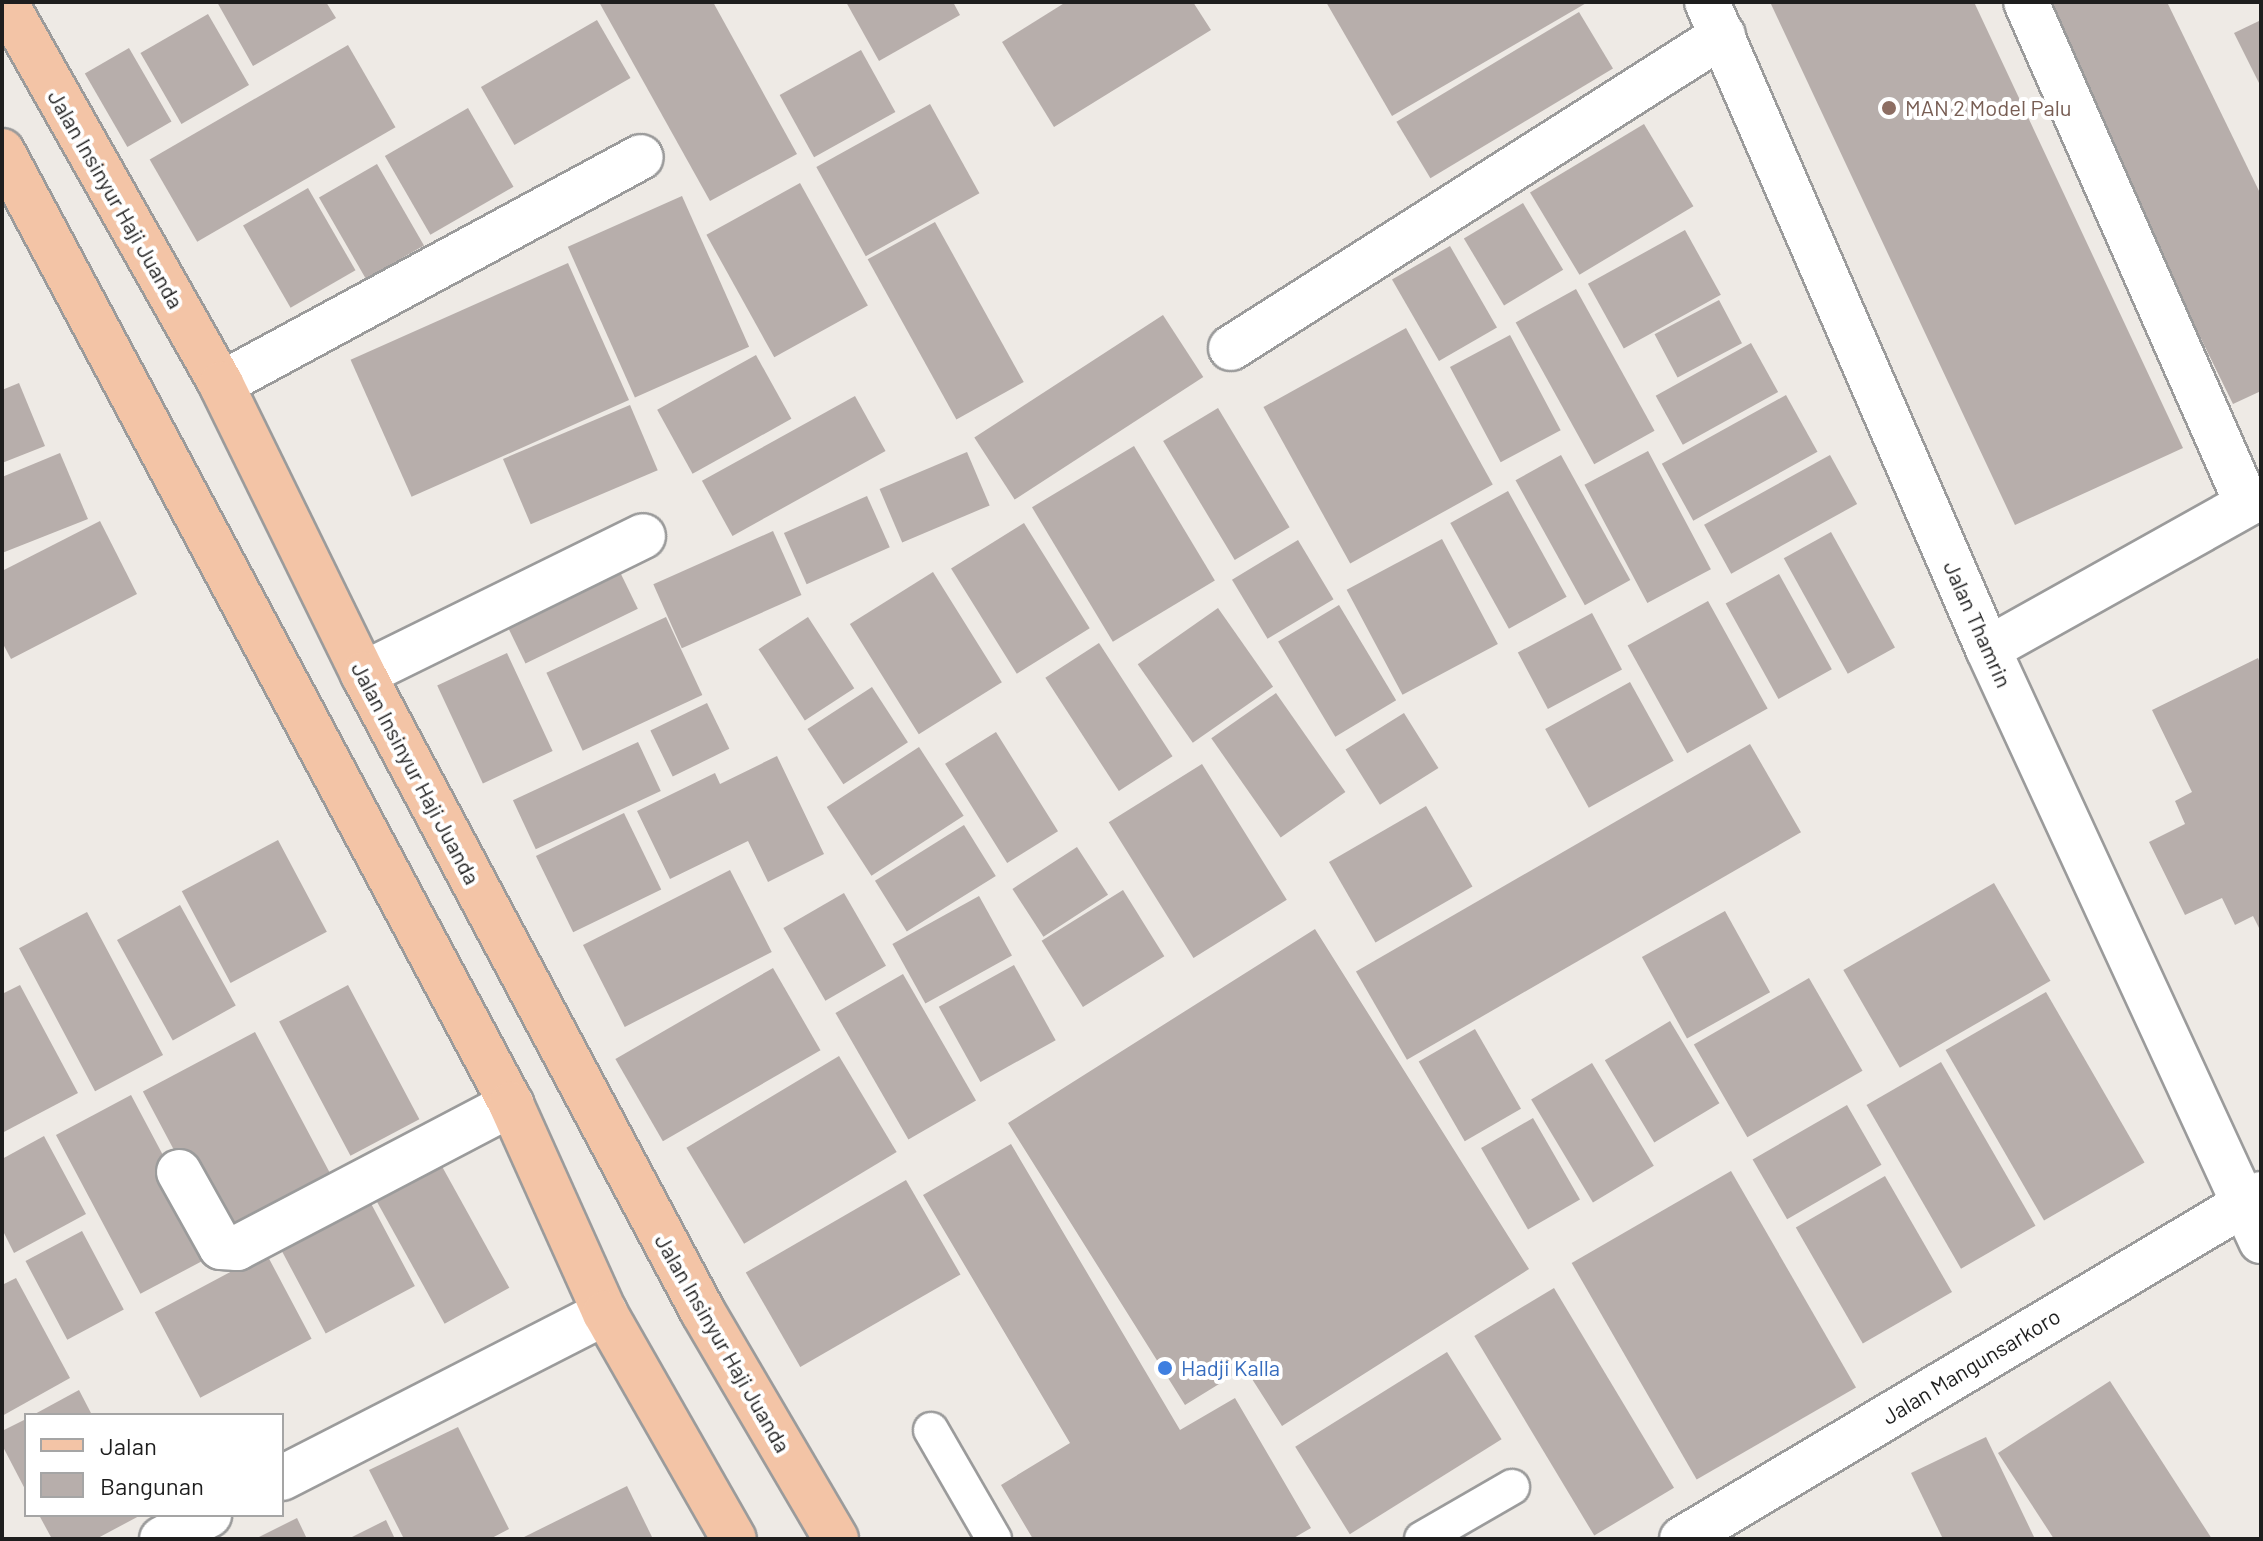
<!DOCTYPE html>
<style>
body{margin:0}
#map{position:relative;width:2263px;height:1541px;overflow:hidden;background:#eeeae5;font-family:Barlow,sans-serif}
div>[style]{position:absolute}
.building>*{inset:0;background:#b7aeab;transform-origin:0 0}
.roads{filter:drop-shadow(2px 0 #9b9b9b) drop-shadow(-2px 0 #9b9b9b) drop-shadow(0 2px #9b9b9b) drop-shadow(0 -2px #9b9b9b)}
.lane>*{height:34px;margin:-17px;padding:0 17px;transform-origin:17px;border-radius:17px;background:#fff}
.street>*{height:44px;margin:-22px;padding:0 22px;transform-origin:22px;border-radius:22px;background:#fff}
.primary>*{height:44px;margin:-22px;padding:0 22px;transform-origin:22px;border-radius:22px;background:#f3c4a6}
.dots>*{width:22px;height:22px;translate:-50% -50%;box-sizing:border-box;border:4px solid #fff;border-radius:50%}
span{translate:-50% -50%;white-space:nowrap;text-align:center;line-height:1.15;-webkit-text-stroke:8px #fff;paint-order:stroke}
.education-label{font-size:22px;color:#785e54}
.left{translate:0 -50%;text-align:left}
.street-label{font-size:22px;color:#1e1e1e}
.shop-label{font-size:22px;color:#366cbe}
.frame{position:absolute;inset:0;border:4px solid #1e1e1e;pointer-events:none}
.legend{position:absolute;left:24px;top:1413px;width:260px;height:104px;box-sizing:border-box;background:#fff;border:2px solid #a5a5a5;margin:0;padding:10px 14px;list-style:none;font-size:24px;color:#1e1e1e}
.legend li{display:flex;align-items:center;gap:16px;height:40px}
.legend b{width:40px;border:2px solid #a5a5a5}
</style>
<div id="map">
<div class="building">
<div style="clip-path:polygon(217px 2px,326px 2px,336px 18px,253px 66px)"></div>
<div style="clip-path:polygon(599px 2px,713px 2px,797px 154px,710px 201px)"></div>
<div style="clip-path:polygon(846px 2px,953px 2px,960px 15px,879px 61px)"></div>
<div style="clip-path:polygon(1066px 2px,1193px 2px,1211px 30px,1054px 127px,1002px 42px)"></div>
<div style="clip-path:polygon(1326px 2px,1588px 2px,1392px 116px)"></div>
<div style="clip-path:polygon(1770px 2px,1974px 2px,2183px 448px,2015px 525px)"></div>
<div style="clip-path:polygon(2036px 2px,2167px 2px,2261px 195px,2261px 391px,2233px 404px)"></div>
<div style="left:1579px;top:12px;width:66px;height:213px;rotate:59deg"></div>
<div style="left:208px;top:14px;width:82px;height:78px;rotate:60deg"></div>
<div style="left:597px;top:20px;width:67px;height:134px;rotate:60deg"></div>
<div style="clip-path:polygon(2261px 20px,2261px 87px,2234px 33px)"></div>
<div style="left:348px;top:45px;width:95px;height:229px;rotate:60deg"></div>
<div style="left:129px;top:48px;width:85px;height:51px;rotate:60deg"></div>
<div style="left:861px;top:50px;width:71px;height:93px;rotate:61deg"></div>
<div style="left:930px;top:104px;width:102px;height:130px;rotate:61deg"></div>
<div style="left:468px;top:108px;width:91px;height:96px;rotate:60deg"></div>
<div style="left:1644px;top:124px;width:96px;height:133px;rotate:59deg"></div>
<div style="left:377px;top:164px;width:94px;height:67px;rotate:60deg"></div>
<div style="left:800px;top:183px;width:140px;height:107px;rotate:61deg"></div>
<div style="left:308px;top:188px;width:95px;height:75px;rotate:60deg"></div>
<div style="left:682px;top:196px;width:165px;height:125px;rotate:66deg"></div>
<div style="left:1523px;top:203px;width:78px;height:69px;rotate:59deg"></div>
<div style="left:935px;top:222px;width:183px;height:77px;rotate:61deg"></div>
<div style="left:1685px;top:230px;width:74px;height:111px;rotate:61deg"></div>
<div style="left:1450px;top:246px;width:94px;height:67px;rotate:60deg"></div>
<div style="left:568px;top:263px;width:150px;height:238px;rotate:66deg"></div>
<div style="left:1576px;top:289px;width:162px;height:69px;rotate:61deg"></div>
<div style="left:1719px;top:300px;width:49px;height:73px;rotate:62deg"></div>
<div style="left:1163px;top:315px;width:74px;height:225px;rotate:57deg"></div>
<div style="left:1406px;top:328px;width:179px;height:163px;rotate:61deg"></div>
<div style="left:1510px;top:335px;width:108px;height:68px;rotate:62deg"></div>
<div style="left:1751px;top:343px;width:56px;height:109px;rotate:61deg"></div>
<div style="left:756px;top:355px;width:73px;height:113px;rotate:61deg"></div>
<div style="clip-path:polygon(19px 383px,45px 446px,2px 463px,2px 390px)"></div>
<div style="left:1786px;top:395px;width:65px;height:142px;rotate:61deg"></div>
<div style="left:855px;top:396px;width:63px;height:175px;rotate:61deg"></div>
<div style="left:630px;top:405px;width:71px;height:138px;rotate:67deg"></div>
<div style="left:1218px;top:408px;width:139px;height:64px;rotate:59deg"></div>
<div style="left:1134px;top:446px;width:157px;height:119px;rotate:59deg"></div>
<div style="left:1648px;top:451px;width:134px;height:72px;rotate:62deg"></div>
<div style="left:967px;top:452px;width:58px;height:95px;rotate:67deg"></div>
<div style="clip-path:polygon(60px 453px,88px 519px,2px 553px,2px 477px)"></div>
<div style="left:1561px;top:455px;width:143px;height:52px;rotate:61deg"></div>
<div style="left:1830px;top:455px;width:56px;height:144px;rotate:61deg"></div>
<div style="left:1508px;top:491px;width:121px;height:66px;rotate:61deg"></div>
<div style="left:867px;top:496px;width:56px;height:91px;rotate:66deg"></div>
<div style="clip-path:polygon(100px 521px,137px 594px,11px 659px,2px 642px,2px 571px)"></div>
<div style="left:1024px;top:523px;width:124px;height:86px;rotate:58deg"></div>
<div style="left:773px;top:531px;width:70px;height:131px;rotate:66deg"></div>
<div style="left:1831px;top:532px;width:132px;height:54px;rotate:61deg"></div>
<div style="left:1442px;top:539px;width:119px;height:108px;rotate:62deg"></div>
<div style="left:1298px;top:540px;width:69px;height:77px;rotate:59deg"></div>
<div style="left:619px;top:570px;width:43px;height:125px;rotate:64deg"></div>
<div style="left:933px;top:572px;width:130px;height:98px;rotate:58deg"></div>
<div style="left:1779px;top:574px;width:109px;height:61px;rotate:61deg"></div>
<div style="left:1708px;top:601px;width:123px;height:92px;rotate:61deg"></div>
<div style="left:1339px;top:605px;width:111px;height:71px;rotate:59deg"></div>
<div style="left:1218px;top:608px;width:96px;height:98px;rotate:55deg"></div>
<div style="left:1592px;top:613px;width:64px;height:84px;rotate:62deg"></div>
<div style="left:666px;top:617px;width:86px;height:132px;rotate:65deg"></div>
<div style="left:808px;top:617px;width:85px;height:59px;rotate:57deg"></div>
<div style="left:1099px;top:643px;width:135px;height:64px;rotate:57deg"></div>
<div style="left:507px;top:653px;width:108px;height:77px;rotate:65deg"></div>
<div style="clip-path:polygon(2258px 658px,2261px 665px,2261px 932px,2253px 916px,2235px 925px,2222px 898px,2185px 915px,2149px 842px,2185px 824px,2175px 801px,2192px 792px,2152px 710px)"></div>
<div style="left:1630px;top:682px;width:90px;height:97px;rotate:61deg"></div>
<div style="left:872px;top:687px;width:66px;height:77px;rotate:57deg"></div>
<div style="left:1276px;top:693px;width:121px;height:79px;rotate:55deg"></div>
<div style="left:707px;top:703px;width:51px;height:63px;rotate:64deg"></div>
<div style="left:1404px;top:713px;width:65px;height:69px;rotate:58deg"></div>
<div style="left:996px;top:732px;width:117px;height:60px;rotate:58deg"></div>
<div style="left:638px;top:742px;width:54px;height:138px;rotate:65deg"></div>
<div style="left:1750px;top:744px;width:102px;height:455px;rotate:60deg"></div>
<div style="left:919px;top:747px;width:82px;height:110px;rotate:57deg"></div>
<div style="clip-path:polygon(777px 756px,824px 854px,768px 882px,748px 841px,670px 879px,637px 811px,715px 773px,720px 784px)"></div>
<div style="left:1202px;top:764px;width:160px;height:110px;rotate:58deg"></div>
<div style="left:1426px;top:806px;width:93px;height:112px;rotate:60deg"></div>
<div style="left:624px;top:813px;width:85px;height:98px;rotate:64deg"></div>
<div style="left:964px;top:825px;width:60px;height:105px;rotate:58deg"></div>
<div style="left:278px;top:840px;width:104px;height:109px;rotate:62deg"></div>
<div style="left:1077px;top:847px;width:57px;height:77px;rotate:57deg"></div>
<div style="left:730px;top:870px;width:92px;height:165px;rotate:63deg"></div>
<div style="left:1994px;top:883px;width:113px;height:174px;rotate:60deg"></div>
<div style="left:1123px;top:890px;width:78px;height:96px;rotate:58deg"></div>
<div style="left:844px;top:893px;width:84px;height:70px;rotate:60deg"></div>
<div style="left:979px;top:896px;width:68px;height:99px;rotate:61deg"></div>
<div style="left:180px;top:905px;width:115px;height:72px;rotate:61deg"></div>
<div style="left:1725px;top:911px;width:93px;height:95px;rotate:61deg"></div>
<div style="left:87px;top:912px;width:162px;height:77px;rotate:62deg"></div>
<div style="clip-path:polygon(1315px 929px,1529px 1269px,1282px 1426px,1245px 1368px,1185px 1405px,1008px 1123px)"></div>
<div style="left:1014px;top:965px;width:86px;height:86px;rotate:61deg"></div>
<div style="left:773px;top:968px;width:95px;height:182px;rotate:60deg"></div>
<div style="left:903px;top:974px;width:146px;height:78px;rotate:60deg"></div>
<div style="left:1809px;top:978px;width:107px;height:133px;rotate:60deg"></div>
<div style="clip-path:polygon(20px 985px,78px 1093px,2px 1133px,2px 994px)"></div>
<div style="left:348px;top:985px;width:152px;height:78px;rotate:62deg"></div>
<div style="left:2046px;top:992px;width:197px;height:116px;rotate:60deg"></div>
<div style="left:1670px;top:1021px;width:96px;height:76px;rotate:59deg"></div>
<div style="left:1475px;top:1029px;width:92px;height:65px;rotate:60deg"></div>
<div style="left:255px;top:1032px;width:161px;height:127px;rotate:62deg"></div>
<div style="left:839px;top:1056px;width:112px;height:178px;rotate:59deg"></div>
<div style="left:1941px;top:1062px;width:189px;height:86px;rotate:60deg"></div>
<div style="left:1592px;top:1063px;width:120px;height:71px;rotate:59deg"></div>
<div style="left:131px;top:1095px;width:180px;height:85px;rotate:62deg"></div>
<div style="left:1847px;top:1105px;width:69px;height:109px;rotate:60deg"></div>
<div style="left:1533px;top:1118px;width:94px;height:60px;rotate:60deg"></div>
<div style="clip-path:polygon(44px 1136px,86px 1214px,14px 1253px,2px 1229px,2px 1159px)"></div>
<div style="clip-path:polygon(1011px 1144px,1180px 1430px,1235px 1398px,1311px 1528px,1292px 1539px,1033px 1539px,1001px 1485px,1070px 1443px,923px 1195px)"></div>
<div style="left:439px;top:1161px;width:145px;height:74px;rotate:61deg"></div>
<div style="left:1731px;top:1171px;width:250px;height:184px;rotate:60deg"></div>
<div style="left:1885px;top:1176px;width:134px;height:103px;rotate:60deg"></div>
<div style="left:906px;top:1180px;width:109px;height:185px;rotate:60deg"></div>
<div style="left:367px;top:1196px;width:102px;height:101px;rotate:62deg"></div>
<div style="left:82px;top:1231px;width:89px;height:64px;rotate:62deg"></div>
<div style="left:266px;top:1253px;width:97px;height:126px;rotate:62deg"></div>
<div style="clip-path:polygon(16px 1278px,70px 1378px,2px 1416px,2px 1285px)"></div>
<div style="left:1554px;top:1288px;width:233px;height:93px;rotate:59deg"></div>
<div style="left:1447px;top:1352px;width:103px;height:179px;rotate:58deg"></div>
<div style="clip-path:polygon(2110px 1381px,2212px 1539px,2054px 1539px,1998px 1453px)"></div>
<div style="clip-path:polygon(79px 1390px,92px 1415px,33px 1415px)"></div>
<div style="clip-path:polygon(26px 1419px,26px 1491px,2px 1445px,2px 1431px)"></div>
<div style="clip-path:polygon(458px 1427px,509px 1529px,490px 1539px,404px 1539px,369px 1470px)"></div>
<div style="clip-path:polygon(1986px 1437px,2035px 1539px,1943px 1539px,1911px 1473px)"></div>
<div style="clip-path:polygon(627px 1486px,653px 1539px,520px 1539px)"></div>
<div style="clip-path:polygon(39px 1515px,141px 1515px,96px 1539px,52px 1539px)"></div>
<div style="clip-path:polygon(297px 1518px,307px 1539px,255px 1539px)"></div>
<div style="clip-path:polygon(386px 1520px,395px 1539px,348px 1539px)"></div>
</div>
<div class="roads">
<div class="lane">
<div style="left:931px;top:1430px;width:126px;rotate:60deg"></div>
<div style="left:1422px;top:1539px;width:104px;rotate:-30deg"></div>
</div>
<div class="street">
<div style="left:1707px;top:2px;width:705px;rotate:66.52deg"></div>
<div style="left:1988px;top:649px;width:652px;rotate:65.24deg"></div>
<div style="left:1231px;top:348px;width:583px;rotate:-32.46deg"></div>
<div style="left:221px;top:384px;width:477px;rotate:-28.4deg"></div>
<div style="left:1988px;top:649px;width:297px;rotate:-29.2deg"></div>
<div style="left:2247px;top:504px;width:548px;rotate:-113.76deg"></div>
<div style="left:363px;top:674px;width:312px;rotate:-26.2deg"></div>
<div style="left:179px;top:1172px;width:86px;rotate:60.8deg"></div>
<div style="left:221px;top:1247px;width:16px;rotate:4deg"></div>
<div style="left:237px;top:1248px;width:310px;rotate:-27.7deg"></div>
<div style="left:282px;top:1478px;width:363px;rotate:-27.1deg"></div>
<div style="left:162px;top:1539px;width:53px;rotate:-27.1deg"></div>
<div style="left:1682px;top:1539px;width:674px;rotate:-30.79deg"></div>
</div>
<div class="primary">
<div style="left:5px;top:2px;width:439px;rotate:60.5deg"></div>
<div style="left:221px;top:384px;width:323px;rotate:63.9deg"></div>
<div style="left:363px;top:674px;width:723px;rotate:61.95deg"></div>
<div style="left:703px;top:1312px;width:263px;rotate:59.6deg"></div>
<div style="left:2px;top:151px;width:1080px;rotate:61.89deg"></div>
<div style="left:511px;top:1104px;width:229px;rotate:65.8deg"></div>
<div style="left:605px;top:1313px;width:260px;rotate:60.3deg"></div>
</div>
</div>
<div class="dots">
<div style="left:1889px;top:108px;background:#8d6e63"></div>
<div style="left:1165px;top:1368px;background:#3f7fe0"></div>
</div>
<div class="education-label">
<span class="left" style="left:1905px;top:108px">MAN 2 Model Palu</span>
</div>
<div class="street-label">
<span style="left:116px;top:199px;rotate:60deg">Jalan Insinyur Haji Juanda</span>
<span style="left:1978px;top:624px;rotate:66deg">Jalan Thamrin</span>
<span style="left:416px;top:773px;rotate:62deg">Jalan Insinyur Haji Juanda</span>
<span style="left:723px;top:1343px;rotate:60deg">Jalan Insinyur Haji Juanda</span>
<span style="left:1971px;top:1366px;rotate:-31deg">Jalan Mangunsarkoro</span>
</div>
<div class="shop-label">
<span class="left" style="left:1181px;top:1368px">Hadji Kalla</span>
</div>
<div class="frame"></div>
<ul class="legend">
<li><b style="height:10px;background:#f3c4a6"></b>Jalan</li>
<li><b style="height:22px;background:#b7aeab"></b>Bangunan</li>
</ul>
</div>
